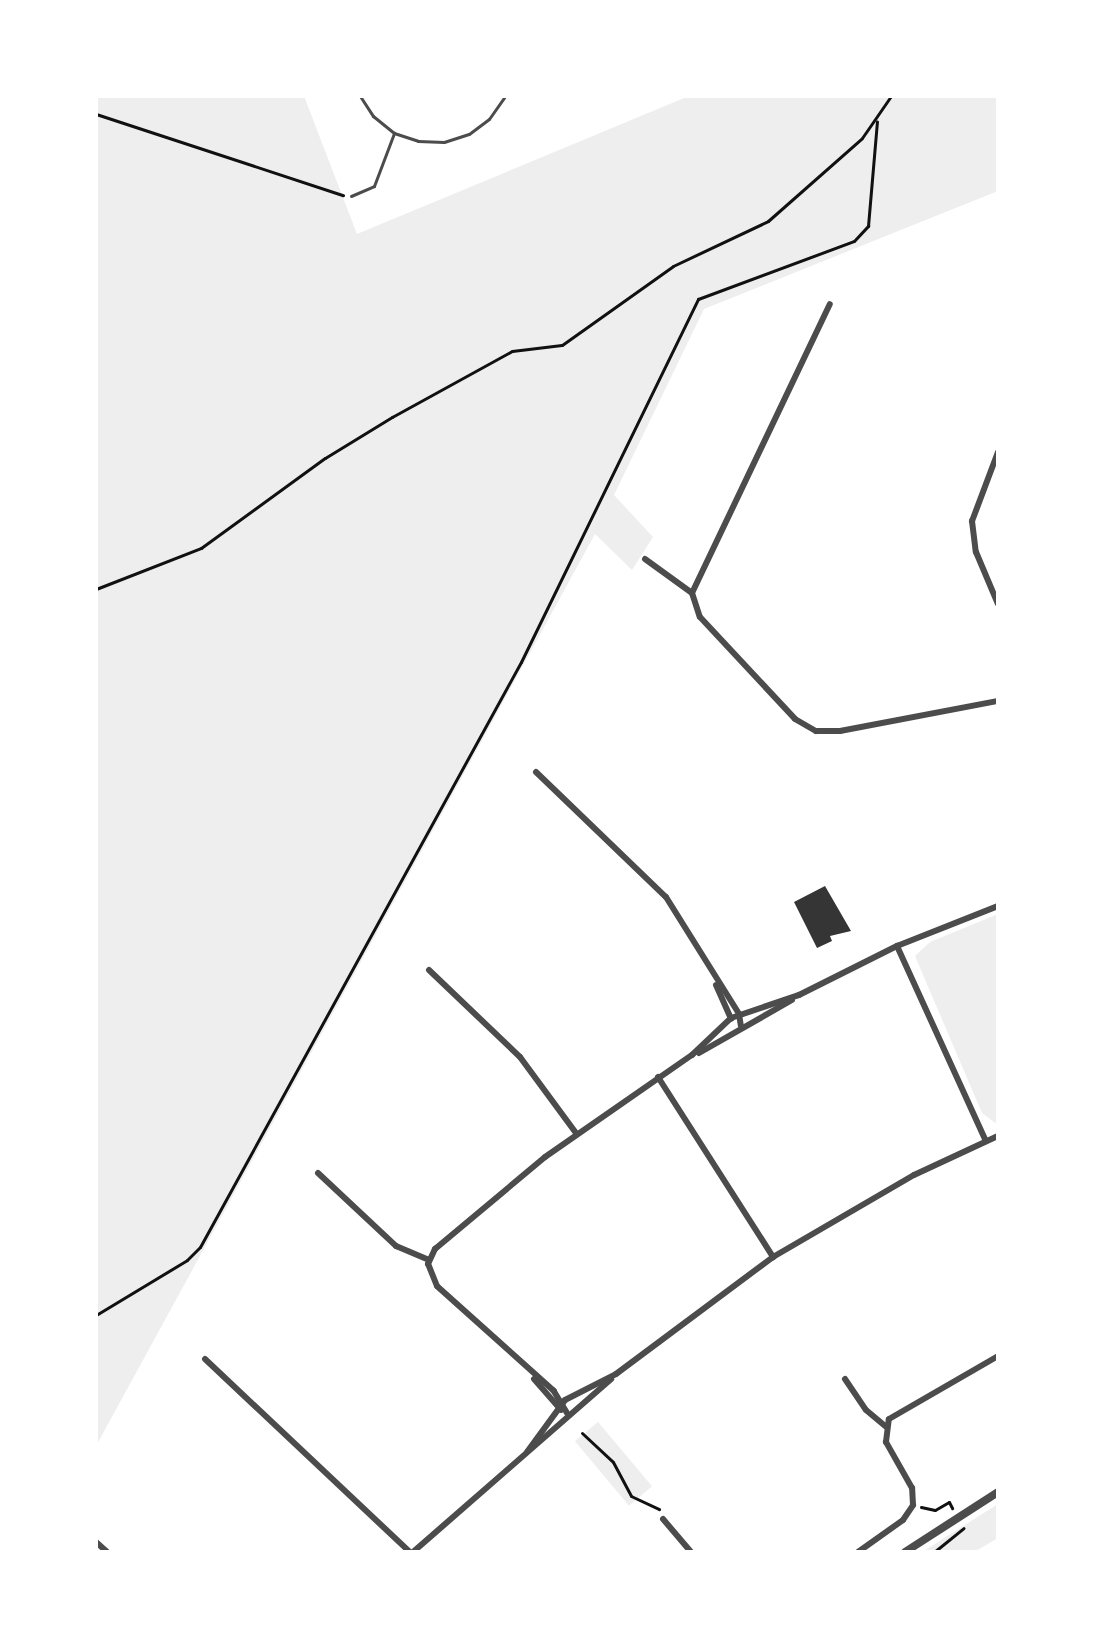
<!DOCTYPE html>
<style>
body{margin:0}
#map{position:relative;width:1094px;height:1648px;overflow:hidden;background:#fff;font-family:Inter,sans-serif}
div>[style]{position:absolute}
.green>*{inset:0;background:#eee;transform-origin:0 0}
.building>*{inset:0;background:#353535}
.path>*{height:3px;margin:-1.5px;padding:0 1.5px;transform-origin:1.5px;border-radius:1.5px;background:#111}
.service>*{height:3px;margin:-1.5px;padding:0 1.5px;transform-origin:1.5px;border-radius:1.5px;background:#4c4c4c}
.minor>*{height:6px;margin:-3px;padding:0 3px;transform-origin:3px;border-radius:3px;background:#4c4c4c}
.tertiary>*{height:8px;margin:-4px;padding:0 4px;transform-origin:4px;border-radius:4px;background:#4c4c4c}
span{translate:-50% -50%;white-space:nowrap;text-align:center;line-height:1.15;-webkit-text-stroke:7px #fff;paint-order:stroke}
.frame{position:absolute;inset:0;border:98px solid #fff;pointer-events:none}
</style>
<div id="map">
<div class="green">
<div style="clip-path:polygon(96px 96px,304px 96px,357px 234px,689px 96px,998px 96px,998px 191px,704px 309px,614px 495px,653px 537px,632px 570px,595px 534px,96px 1446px)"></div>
<div style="clip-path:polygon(998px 914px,998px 1125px,982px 1113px,915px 956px,930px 942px)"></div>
<div style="left:598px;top:1422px;width:84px;height:30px;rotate:50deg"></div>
<div style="clip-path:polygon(998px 1504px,998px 1538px,974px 1552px,922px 1552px)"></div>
</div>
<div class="building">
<div style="clip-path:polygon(825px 886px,851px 931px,830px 936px,832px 941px,817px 948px,794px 902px)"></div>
</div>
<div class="path">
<div style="left:96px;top:114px;width:260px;rotate:18.2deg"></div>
<div style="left:96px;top:589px;width:113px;rotate:-21.3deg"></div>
<div style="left:201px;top:548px;width:153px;rotate:-36deg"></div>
<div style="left:325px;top:458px;width:79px;rotate:-31.5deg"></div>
<div style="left:392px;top:417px;width:137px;rotate:-28.8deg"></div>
<div style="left:512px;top:351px;width:50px;rotate:-6.8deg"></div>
<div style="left:562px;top:345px;width:136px;rotate:-35.4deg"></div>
<div style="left:673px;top:266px;width:105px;rotate:-25.3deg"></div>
<div style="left:768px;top:221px;width:125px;rotate:-41.4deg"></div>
<div style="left:862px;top:138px;width:51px;rotate:-55.4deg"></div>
<div style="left:96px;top:1315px;width:106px;rotate:-31.1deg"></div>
<div style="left:187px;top:1260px;width:18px;rotate:-45deg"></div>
<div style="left:200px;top:1247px;width:667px;rotate:-61.25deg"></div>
<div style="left:521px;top:662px;width:404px;rotate:-64deg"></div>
<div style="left:698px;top:299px;width:166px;rotate:-20.4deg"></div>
<div style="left:854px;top:241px;width:21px;rotate:-47deg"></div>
<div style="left:868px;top:226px;width:105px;rotate:-85.1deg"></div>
<div style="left:582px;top:1433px;width:42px;rotate:43.1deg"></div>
<div style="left:613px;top:1462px;width:38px;rotate:62deg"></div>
<div style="left:631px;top:1496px;width:31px;rotate:25deg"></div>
<div style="left:921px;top:1507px;width:14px;rotate:12deg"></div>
<div style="left:935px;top:1510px;width:16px;rotate:-30deg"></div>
<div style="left:949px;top:1502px;width:7px;rotate:63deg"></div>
<div style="left:934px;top:1552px;width:38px;rotate:-39deg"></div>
</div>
<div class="service">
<div style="left:360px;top:96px;width:24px;rotate:57deg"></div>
<div style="left:373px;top:116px;width:27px;rotate:39deg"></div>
<div style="left:394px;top:133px;width:25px;rotate:18deg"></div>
<div style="left:418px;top:141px;width:26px;rotate:2deg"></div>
<div style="left:444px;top:142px;width:26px;rotate:-18deg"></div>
<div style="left:469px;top:134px;width:25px;rotate:-37deg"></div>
<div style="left:489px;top:119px;width:28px;rotate:-55deg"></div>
<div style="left:351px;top:196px;width:25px;rotate:-23deg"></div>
<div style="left:374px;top:186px;width:57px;rotate:-69.3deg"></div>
</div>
<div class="minor">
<div style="left:998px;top:452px;width:74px;rotate:110.6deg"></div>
<div style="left:972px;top:521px;width:31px;rotate:83deg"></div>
<div style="left:976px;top:552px;width:56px;rotate:67.1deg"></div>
<div style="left:645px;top:559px;width:58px;rotate:35.9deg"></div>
<div style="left:692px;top:593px;width:25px;rotate:72deg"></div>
<div style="left:700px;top:617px;width:139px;rotate:47deg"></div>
<div style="left:795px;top:719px;width:24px;rotate:30deg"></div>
<div style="left:816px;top:731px;width:24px"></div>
<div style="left:840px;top:731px;width:161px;rotate:-10.8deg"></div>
<div style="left:692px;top:593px;width:320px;rotate:-64.5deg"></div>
<div style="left:536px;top:772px;width:180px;rotate:43.9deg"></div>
<div style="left:666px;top:897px;width:138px;rotate:58deg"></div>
<div style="left:739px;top:1014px;width:12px;rotate:81deg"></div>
<div style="left:897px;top:946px;width:214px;rotate:65.5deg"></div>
<div style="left:429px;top:970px;width:126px;rotate:43.7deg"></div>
<div style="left:520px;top:1057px;width:94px;rotate:53.6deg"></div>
<div style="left:716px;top:985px;width:37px;rotate:66deg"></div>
<div style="left:699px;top:1053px;width:107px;rotate:-29.7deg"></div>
<div style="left:658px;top:1077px;width:214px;rotate:57.4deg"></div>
<div style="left:318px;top:1173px;width:107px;rotate:43.1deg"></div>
<div style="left:396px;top:1246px;width:36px;rotate:23deg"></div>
<div style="left:205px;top:1359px;width:282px;rotate:43.3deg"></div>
<div style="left:534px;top:1379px;width:41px;rotate:48.9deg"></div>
<div style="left:845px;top:1379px;width:37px;rotate:56deg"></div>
<div style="left:866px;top:1410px;width:25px;rotate:40deg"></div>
<div style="left:567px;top:1413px;width:26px;rotate:-121deg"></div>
<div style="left:554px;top:1391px;width:157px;rotate:-138.1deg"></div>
<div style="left:437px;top:1286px;width:24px;rotate:-112deg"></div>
<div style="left:428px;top:1264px;width:17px;rotate:-65deg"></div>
<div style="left:435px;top:1249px;width:143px;rotate:-39.9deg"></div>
<div style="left:545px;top:1157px;width:179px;rotate:-34.8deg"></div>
<div style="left:692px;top:1055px;width:54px;rotate:-43.5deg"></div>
<div style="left:731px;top:1018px;width:72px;rotate:-18.7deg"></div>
<div style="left:799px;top:995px;width:110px;rotate:-26.6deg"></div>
<div style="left:897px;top:946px;width:109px;rotate:-21.6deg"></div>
<div style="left:527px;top:1452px;width:64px;rotate:-53.8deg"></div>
<div style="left:565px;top:1400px;width:57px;rotate:-27deg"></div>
<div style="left:616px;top:1374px;width:196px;rotate:-36.7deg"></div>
<div style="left:773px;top:1257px;width:163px;rotate:-30.2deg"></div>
<div style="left:914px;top:1175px;width:93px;rotate:-24.9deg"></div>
<div style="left:663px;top:1519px;width:43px;rotate:49.7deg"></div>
<div style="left:96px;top:1542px;width:15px;rotate:42deg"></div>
<div style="left:413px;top:1552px;width:263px;rotate:-41.1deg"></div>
<div style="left:858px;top:1552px;width:55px;rotate:-35.4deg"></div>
<div style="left:903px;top:1520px;width:18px;rotate:-56deg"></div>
<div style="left:913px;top:1505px;width:17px;rotate:-93deg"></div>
<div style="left:912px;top:1488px;width:53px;rotate:-119.5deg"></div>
<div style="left:886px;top:1442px;width:23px;rotate:-83deg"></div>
<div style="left:889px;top:1419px;width:126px;rotate:-30deg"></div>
</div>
<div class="tertiary">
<div style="left:905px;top:1552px;width:111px;rotate:-32.8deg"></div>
</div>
<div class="frame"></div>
</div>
